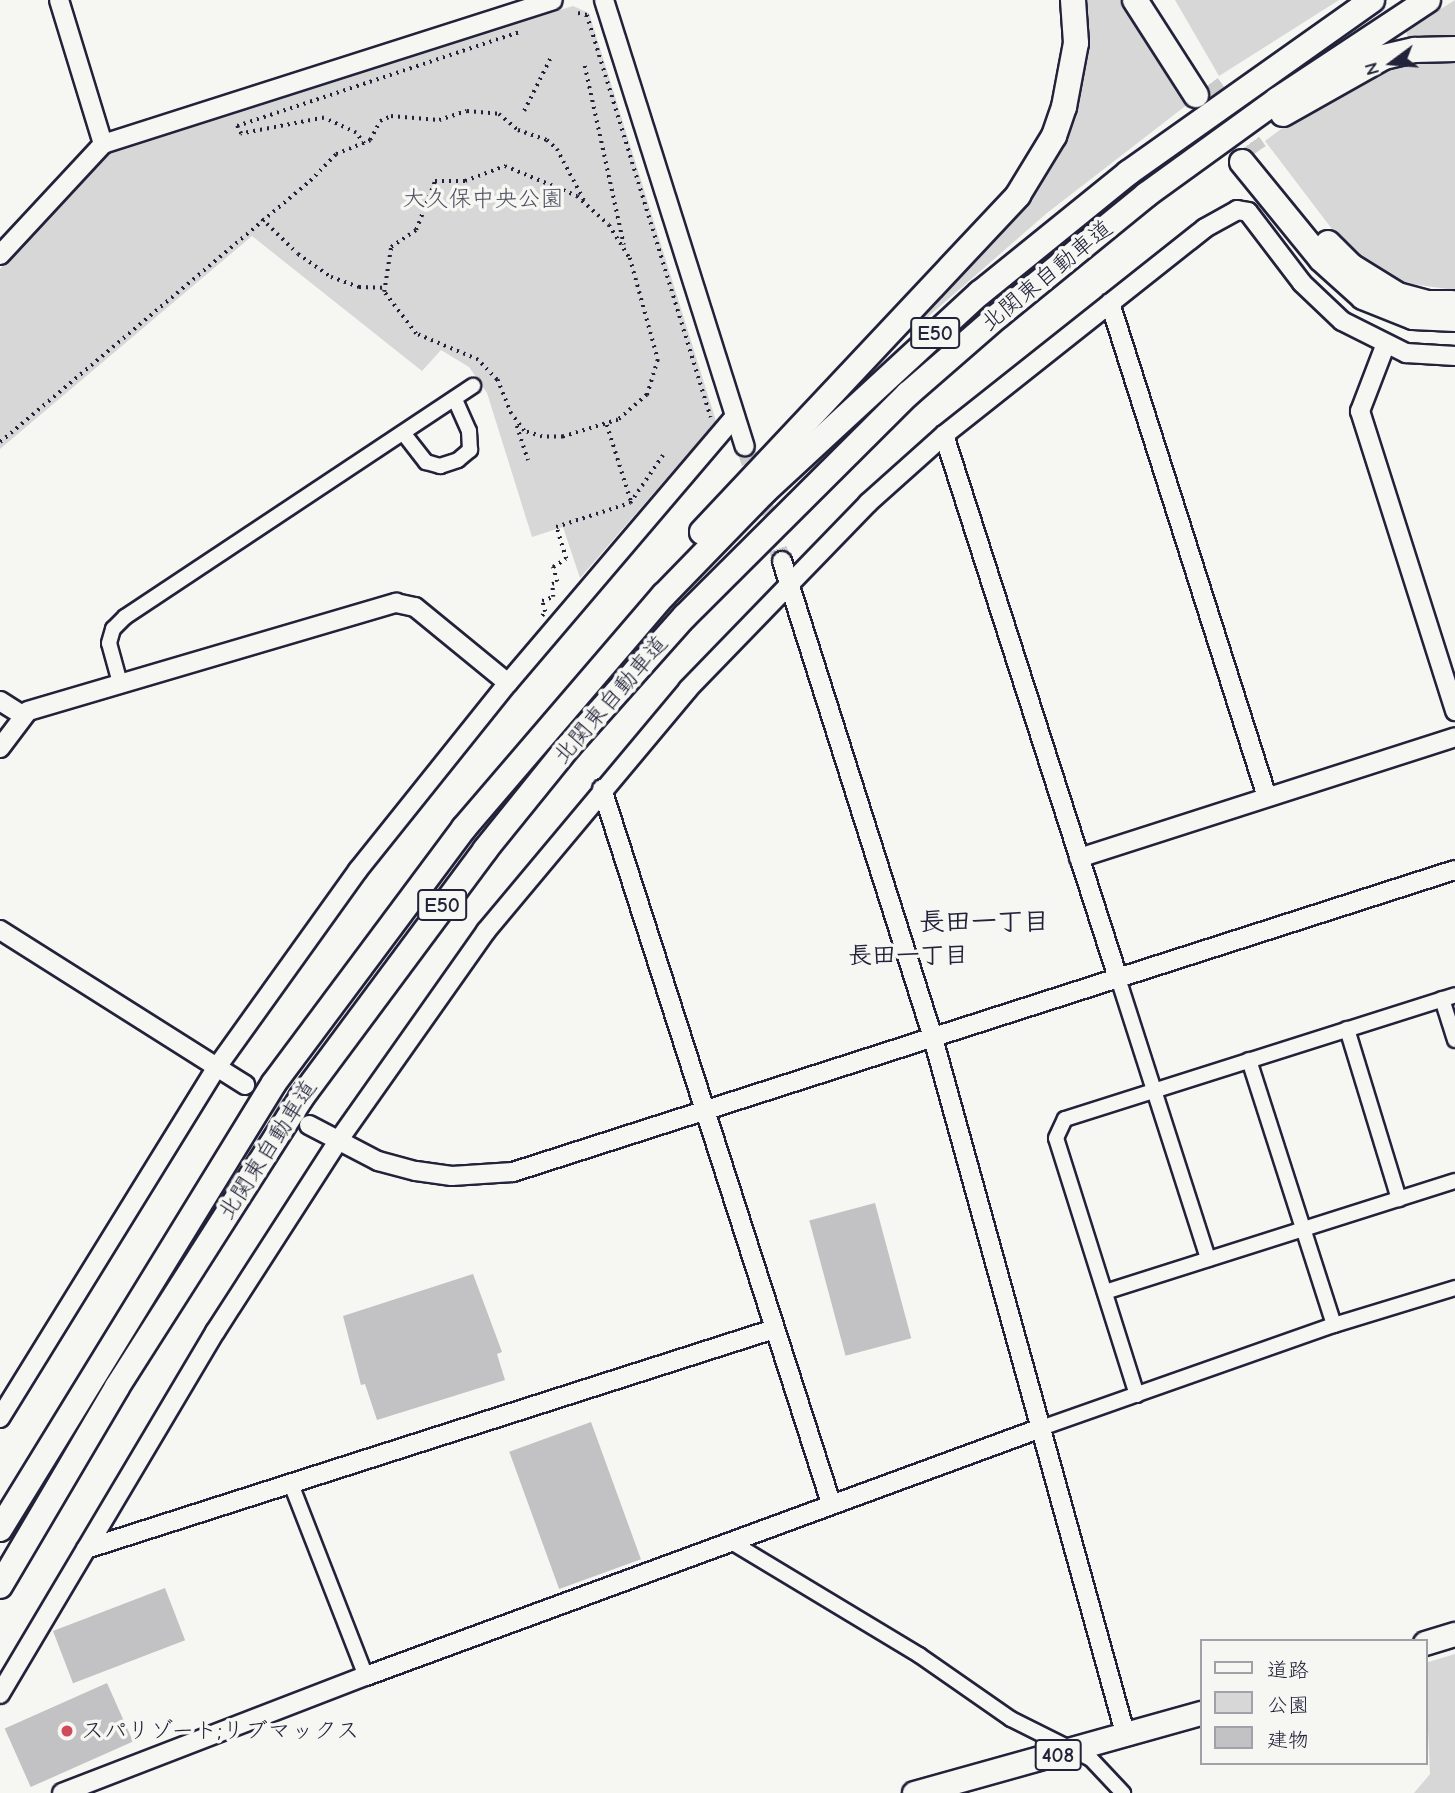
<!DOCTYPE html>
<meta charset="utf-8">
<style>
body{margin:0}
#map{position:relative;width:1455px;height:1793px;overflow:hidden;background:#f6f6f2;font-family:"Comic Neue","Klee One",sans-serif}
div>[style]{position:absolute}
.green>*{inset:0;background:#d7d7d7}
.building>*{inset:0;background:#c2c2c4;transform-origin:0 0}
.tertiary-tunnel>*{height:18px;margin-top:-9px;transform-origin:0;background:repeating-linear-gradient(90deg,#cccccd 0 18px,transparent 0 27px)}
.motorway-tunnel>*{height:24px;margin-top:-12px;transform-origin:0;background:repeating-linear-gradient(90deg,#cccccd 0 24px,transparent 0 36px)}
.path>*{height:3.5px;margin-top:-1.75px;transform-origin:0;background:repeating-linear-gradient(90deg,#22223b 0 2px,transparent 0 7px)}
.roads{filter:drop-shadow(2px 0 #22223b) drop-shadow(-2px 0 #22223b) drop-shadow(0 2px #22223b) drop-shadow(0 -2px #22223b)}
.minor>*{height:14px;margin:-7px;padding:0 7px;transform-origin:7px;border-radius:7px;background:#f6f6f2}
.tertiary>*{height:18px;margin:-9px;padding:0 9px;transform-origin:9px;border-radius:9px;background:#f6f6f2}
.trunk>*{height:23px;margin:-11.5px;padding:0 11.5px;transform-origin:11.5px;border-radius:11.5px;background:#f6f6f2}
.motorway>*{height:24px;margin:-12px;padding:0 12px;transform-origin:12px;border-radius:12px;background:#f6f6f2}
.dots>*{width:19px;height:19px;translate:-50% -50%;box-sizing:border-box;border:4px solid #f6f6f2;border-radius:50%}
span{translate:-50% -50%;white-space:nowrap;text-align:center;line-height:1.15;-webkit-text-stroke:7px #f6f6f2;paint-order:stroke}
.shield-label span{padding:2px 5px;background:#f6f6f2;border:2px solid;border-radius:5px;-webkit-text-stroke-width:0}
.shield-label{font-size:21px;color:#22223b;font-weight:700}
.park-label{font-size:23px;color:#4f4f62}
.street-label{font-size:23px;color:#22223b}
.poi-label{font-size:23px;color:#22223b}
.left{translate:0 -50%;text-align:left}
.neighbourhood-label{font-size:24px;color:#22223b;font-weight:700}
.quarter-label{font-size:26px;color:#22223b;font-weight:700}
.legend{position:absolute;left:1200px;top:1639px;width:228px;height:126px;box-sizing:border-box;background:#f6f6f2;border:2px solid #a1a1a9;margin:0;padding:9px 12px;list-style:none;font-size:21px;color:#22223b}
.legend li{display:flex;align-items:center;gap:14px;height:35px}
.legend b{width:35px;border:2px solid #a1a1a9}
.north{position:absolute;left:1357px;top:28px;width:70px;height:70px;-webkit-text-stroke:5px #f6f6f2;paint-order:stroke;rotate:254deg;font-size:19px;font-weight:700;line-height:28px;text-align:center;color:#22223b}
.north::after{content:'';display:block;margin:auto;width:24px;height:32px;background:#22223b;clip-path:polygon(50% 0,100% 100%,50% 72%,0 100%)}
</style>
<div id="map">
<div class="green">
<div style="clip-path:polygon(1082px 0,1120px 0,1188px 104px,1047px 213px,907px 335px,902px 330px,1061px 147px,1083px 81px)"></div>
<div style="clip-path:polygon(1175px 0,1339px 0,1219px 76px)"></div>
<div style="clip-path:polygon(1455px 0,1455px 37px,1408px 39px,1406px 31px)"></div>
<div style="clip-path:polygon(573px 6px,589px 13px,716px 421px,580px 578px,563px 527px,532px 537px,487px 393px,469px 367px,441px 350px,422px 371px,252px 236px,0 449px,0 269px,110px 148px)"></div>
<div style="clip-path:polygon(1421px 58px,1455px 58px,1455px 290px,1397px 282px,1368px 263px,1338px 237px,1265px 141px,1328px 94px,1376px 70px)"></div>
<div style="clip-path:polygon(1455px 1654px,1455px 1793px,1414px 1793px,1430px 1774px,1425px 1663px)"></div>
</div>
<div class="building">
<div style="left:875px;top:1203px;width:140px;height:68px;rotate:75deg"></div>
<div style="clip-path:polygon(473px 1274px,502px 1352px,497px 1354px,505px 1380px,377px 1420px,365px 1384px,361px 1385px,343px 1316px)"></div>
<div style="left:591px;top:1422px;width:146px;height:87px;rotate:70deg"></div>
<div style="left:165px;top:1588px;width:56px;height:120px;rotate:69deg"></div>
<div style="left:107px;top:1683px;width:64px;height:112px;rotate:66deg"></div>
</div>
<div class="tertiary-tunnel">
<div style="left:745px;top:446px;width:121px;rotate:72.2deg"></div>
<div style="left:245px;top:1085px;width:65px;rotate:32.5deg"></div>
</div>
<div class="motorway-tunnel">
<div style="left:1208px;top:85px;width:83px;rotate:54.8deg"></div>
</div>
<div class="path">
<div style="left:578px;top:13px;width:9px;rotate:13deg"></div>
<div style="left:587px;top:15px;width:421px;rotate:72.9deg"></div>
<div style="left:585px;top:66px;width:183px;rotate:77.7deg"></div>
<div style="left:524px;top:111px;width:60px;rotate:-63.4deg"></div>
<div style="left:364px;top:144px;width:14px;rotate:-126deg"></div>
<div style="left:356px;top:133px;width:35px;rotate:-155deg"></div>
<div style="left:324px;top:118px;width:85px;rotate:169.1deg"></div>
<div style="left:241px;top:134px;width:9px;rotate:-117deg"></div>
<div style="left:237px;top:126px;width:300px;rotate:-18.4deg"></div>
<div style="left:505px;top:166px;width:78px;rotate:22.6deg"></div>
<div style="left:577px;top:196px;width:43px;rotate:42.2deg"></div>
<div style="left:609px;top:225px;width:39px;rotate:58deg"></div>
<div style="left:630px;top:258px;width:106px;rotate:74.6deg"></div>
<div style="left:658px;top:360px;width:37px;rotate:107deg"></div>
<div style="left:647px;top:395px;width:38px;rotate:139deg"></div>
<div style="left:618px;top:420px;width:58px;rotate:162.8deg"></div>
<div style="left:563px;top:437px;width:21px;rotate:180deg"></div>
<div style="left:542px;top:437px;width:19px;rotate:-162deg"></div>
<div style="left:524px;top:431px;width:21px;rotate:-127deg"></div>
<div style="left:511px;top:414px;width:37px;rotate:-112deg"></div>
<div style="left:497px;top:380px;width:28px;rotate:-134deg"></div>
<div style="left:478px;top:360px;width:67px;rotate:-157.2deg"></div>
<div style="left:416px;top:334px;width:53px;rotate:-127.3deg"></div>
<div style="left:384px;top:292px;width:46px;rotate:-81.2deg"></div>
<div style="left:391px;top:247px;width:30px;rotate:-34deg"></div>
<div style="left:416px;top:230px;width:53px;rotate:-68.8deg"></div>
<div style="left:435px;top:181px;width:30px"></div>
<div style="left:465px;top:181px;width:43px;rotate:-20.6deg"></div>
<div style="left:262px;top:219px;width:50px;rotate:44.2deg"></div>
<div style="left:298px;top:254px;width:40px;rotate:34.9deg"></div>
<div style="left:331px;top:277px;width:30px;rotate:20deg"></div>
<div style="left:359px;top:287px;width:24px;rotate:2deg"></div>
<div style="left:607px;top:425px;width:80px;rotate:72.5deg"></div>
<div style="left:517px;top:426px;width:36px;rotate:72deg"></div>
<div style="left:0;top:442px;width:405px;rotate:-40.1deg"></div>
<div style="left:310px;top:181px;width:37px;rotate:-46deg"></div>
<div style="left:336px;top:154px;width:37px;rotate:-22deg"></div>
<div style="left:370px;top:140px;width:21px;rotate:-62deg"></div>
<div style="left:380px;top:121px;width:12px;rotate:-24deg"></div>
<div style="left:391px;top:116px;width:48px;rotate:4.8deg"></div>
<div style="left:439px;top:120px;width:29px;rotate:-18deg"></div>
<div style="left:467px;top:111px;width:32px;rotate:5deg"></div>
<div style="left:499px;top:114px;width:25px;rotate:40deg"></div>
<div style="left:518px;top:130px;width:31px;rotate:19deg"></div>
<div style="left:547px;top:140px;width:13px;rotate:42deg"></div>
<div style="left:557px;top:149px;width:58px;rotate:62.1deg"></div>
<div style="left:542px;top:616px;width:5px;rotate:-53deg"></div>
<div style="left:545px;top:612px;width:11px;rotate:-105deg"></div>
<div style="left:542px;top:601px;width:12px;rotate:-20deg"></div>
<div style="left:553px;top:597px;width:13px;rotate:-94deg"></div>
<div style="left:552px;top:584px;width:5px;rotate:-22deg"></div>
<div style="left:557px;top:582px;width:16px;rotate:-105deg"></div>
<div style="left:553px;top:567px;width:15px;rotate:-32deg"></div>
<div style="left:566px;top:559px;width:34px;rotate:-107deg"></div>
<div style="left:556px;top:527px;width:78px;rotate:-18deg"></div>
<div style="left:630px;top:503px;width:58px;rotate:-55.5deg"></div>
</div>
<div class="roads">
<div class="minor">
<div style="left:404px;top:434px;width:36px;rotate:52deg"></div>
<div style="left:426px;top:462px;width:15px;rotate:16deg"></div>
<div style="left:440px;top:466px;width:19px;rotate:-18deg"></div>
<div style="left:458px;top:460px;width:16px;rotate:-40deg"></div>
<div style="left:470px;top:450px;width:19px;rotate:-93deg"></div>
<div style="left:469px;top:431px;width:35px;rotate:-114deg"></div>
<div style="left:120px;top:683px;width:41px;rotate:-105.4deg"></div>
<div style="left:109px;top:643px;width:15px;rotate:-74deg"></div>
<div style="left:113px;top:629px;width:17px;rotate:-45deg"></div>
<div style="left:125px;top:617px;width:418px;rotate:-33.6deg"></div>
<div style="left:1118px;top:978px;width:295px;rotate:72.2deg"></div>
<div style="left:1442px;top:999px;width:43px;rotate:72.4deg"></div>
<div style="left:1347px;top:1029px;width:178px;rotate:73deg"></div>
<div style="left:1249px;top:1060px;width:278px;rotate:72.2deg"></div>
<div style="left:1105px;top:1292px;width:367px;rotate:-17.6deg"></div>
<div style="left:1137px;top:1395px;width:269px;rotate:-107.5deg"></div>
<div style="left:1056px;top:1138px;width:21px;rotate:-65deg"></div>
<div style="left:1065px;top:1119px;width:409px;rotate:-17.6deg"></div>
<div style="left:1041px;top:1428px;width:311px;rotate:-19.4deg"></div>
<div style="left:1334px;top:1325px;width:127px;rotate:-17deg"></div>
<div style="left:291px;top:1484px;width:206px;rotate:68.7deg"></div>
<div style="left:730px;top:1541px;width:221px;rotate:31.1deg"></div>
<div style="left:919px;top:1655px;width:112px;rotate:34.8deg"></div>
<div style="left:1011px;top:1719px;width:89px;rotate:26.6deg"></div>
<div style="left:1091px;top:1759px;width:47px;rotate:46.7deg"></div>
</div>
<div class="tertiary">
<div style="left:59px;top:0;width:151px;rotate:73deg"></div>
<div style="left:604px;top:0;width:468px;rotate:72.5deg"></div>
<div style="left:0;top:255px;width:151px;rotate:-47.1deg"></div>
<div style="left:103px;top:144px;width:472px;rotate:-17.7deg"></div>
<div style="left:1110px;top:303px;width:518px;rotate:72.37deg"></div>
<div style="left:1385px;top:346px;width:70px;rotate:111deg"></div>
<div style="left:1360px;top:411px;width:315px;rotate:72.4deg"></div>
<div style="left:944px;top:435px;width:570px;rotate:72.23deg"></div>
<div style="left:782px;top:561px;width:500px;rotate:72.43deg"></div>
<div style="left:933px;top:1038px;width:725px;rotate:74.56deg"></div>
<div style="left:0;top:701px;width:26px;rotate:32deg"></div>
<div style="left:0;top:748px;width:46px;rotate:-52.9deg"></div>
<div style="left:28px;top:711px;width:384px;rotate:-16.4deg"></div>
<div style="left:396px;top:603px;width:19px;rotate:12deg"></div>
<div style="left:415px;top:607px;width:120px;rotate:39.3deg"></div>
<div style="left:602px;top:789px;width:750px;rotate:72.22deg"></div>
<div style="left:1079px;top:858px;width:395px;rotate:-17.8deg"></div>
<div style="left:0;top:930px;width:290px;rotate:32.3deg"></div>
<div style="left:309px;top:1125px;width:78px;rotate:27.6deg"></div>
<div style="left:378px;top:1161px;width:39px;rotate:15deg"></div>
<div style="left:416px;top:1171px;width:36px;rotate:8deg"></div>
<div style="left:452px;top:1176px;width:61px;rotate:-3.8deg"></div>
<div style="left:513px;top:1172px;width:989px;rotate:-17.78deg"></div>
<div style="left:0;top:1418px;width:413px;rotate:-58.3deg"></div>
<div style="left:217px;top:1067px;width:242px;rotate:-54.4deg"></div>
<div style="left:358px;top:870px;width:240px;rotate:-51.3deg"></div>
<div style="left:508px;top:683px;width:350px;rotate:-49.6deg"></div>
<div style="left:86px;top:1549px;width:722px;rotate:-17.73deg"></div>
<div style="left:0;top:1694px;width:421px;rotate:-59.3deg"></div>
<div style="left:215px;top:1332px;width:227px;rotate:-57.2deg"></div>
<div style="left:338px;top:1141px;width:257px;rotate:-54.8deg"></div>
<div style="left:486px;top:931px;width:315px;rotate:-50.1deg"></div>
<div style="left:688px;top:689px;width:259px;rotate:-45.9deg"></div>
<div style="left:868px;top:503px;width:102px;rotate:-41.8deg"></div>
<div style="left:944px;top:435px;width:333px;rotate:-38.4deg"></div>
<div style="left:1205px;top:228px;width:37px;rotate:-29deg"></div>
<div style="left:1237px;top:210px;width:11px;rotate:10deg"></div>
<div style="left:1248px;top:212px;width:89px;rotate:52.7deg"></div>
<div style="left:1302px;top:283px;width:55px;rotate:43.5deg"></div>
<div style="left:1342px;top:321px;width:72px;rotate:26.6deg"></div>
<div style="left:1406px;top:353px;width:49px;rotate:3.5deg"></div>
<div style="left:62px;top:1793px;width:326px;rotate:-21.1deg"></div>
<div style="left:366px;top:1676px;width:719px;rotate:-20.17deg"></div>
</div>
<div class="trunk">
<div style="left:1425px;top:1643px;width:31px;rotate:-17deg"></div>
<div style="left:914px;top:1793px;width:298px;rotate:-15.6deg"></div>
</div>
<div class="motorway">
<div style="left:1135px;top:0;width:113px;rotate:57.3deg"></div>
<div style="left:1283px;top:114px;width:116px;rotate:-29.4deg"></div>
<div style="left:1384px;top:57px;width:32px;rotate:-13deg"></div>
<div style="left:1415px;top:50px;width:40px;rotate:-1.4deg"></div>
<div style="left:1242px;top:162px;width:125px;rotate:50.8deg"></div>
<div style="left:1321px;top:259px;width:57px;rotate:42.1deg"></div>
<div style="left:1363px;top:297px;width:54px;rotate:21.8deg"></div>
<div style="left:1413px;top:317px;width:42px;rotate:2.7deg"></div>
<div style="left:1328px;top:243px;width:33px;rotate:45deg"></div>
<div style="left:1351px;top:266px;width:55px;rotate:31.7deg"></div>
<div style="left:1398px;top:295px;width:30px;rotate:15deg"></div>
<div style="left:1427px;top:303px;width:25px"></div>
<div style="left:702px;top:532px;width:462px;rotate:-46.8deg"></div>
<div style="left:1018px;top:195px;width:69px;rotate:-58.6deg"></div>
<div style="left:1054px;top:136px;width:31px;rotate:-71deg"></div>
<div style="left:1064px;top:107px;width:65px;rotate:-79.4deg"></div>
<div style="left:1076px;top:43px;width:43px;rotate:-94deg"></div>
<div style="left:0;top:1529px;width:523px;rotate:-58.44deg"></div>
<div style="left:274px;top:1083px;width:318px;rotate:-53.3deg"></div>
<div style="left:464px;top:828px;width:307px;rotate:-49.4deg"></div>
<div style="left:664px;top:595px;width:144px;rotate:-45.8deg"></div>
<div style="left:764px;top:492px;width:294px;rotate:-42.7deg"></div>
<div style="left:980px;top:293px;width:191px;rotate:-39deg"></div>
<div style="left:1128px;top:173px;width:299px;rotate:-35.3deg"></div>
<div style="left:0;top:1586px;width:231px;rotate:-59.5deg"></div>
<div style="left:117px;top:1387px;width:343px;rotate:-57.5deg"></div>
<div style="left:301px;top:1098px;width:309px;rotate:-53.4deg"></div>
<div style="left:485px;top:850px;width:134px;rotate:-51.1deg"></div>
<div style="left:569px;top:746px;width:174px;rotate:-48.3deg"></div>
<div style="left:685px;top:616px;width:315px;rotate:-44.9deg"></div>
<div style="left:908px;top:394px;width:121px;rotate:-41deg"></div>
<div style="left:999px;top:315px;width:190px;rotate:-39.2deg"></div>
<div style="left:1146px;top:195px;width:162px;rotate:-35.9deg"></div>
<div style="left:1277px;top:100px;width:181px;rotate:-33.5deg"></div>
</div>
</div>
<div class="dots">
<div style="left:67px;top:1731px;background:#d1495b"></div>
</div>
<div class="shield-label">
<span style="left:935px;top:333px">E50</span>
<span style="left:442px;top:905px">E50</span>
<span style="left:1058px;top:1755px">408</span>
</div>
<div class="park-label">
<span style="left:483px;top:199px">大久保中央公園</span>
</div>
<div class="street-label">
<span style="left:1047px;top:276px;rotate:-39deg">北関東自動車道</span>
<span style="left:611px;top:700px;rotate:-49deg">北関東自動車道</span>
<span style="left:268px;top:1150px;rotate:-57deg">北関東自動車道</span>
</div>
<div class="poi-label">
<span class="left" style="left:81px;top:1731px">スパリゾート;リブマックス</span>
</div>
<div class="neighbourhood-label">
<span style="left:908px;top:956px">長田一丁目</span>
</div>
<div class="quarter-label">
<span style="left:984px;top:923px">長田一丁目</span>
</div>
<ul class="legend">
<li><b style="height:9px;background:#f6f6f2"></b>道路</li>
<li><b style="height:19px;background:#d7d7d7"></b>公園</li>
<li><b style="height:19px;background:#c2c2c4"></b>建物</li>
</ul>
<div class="north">N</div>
</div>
